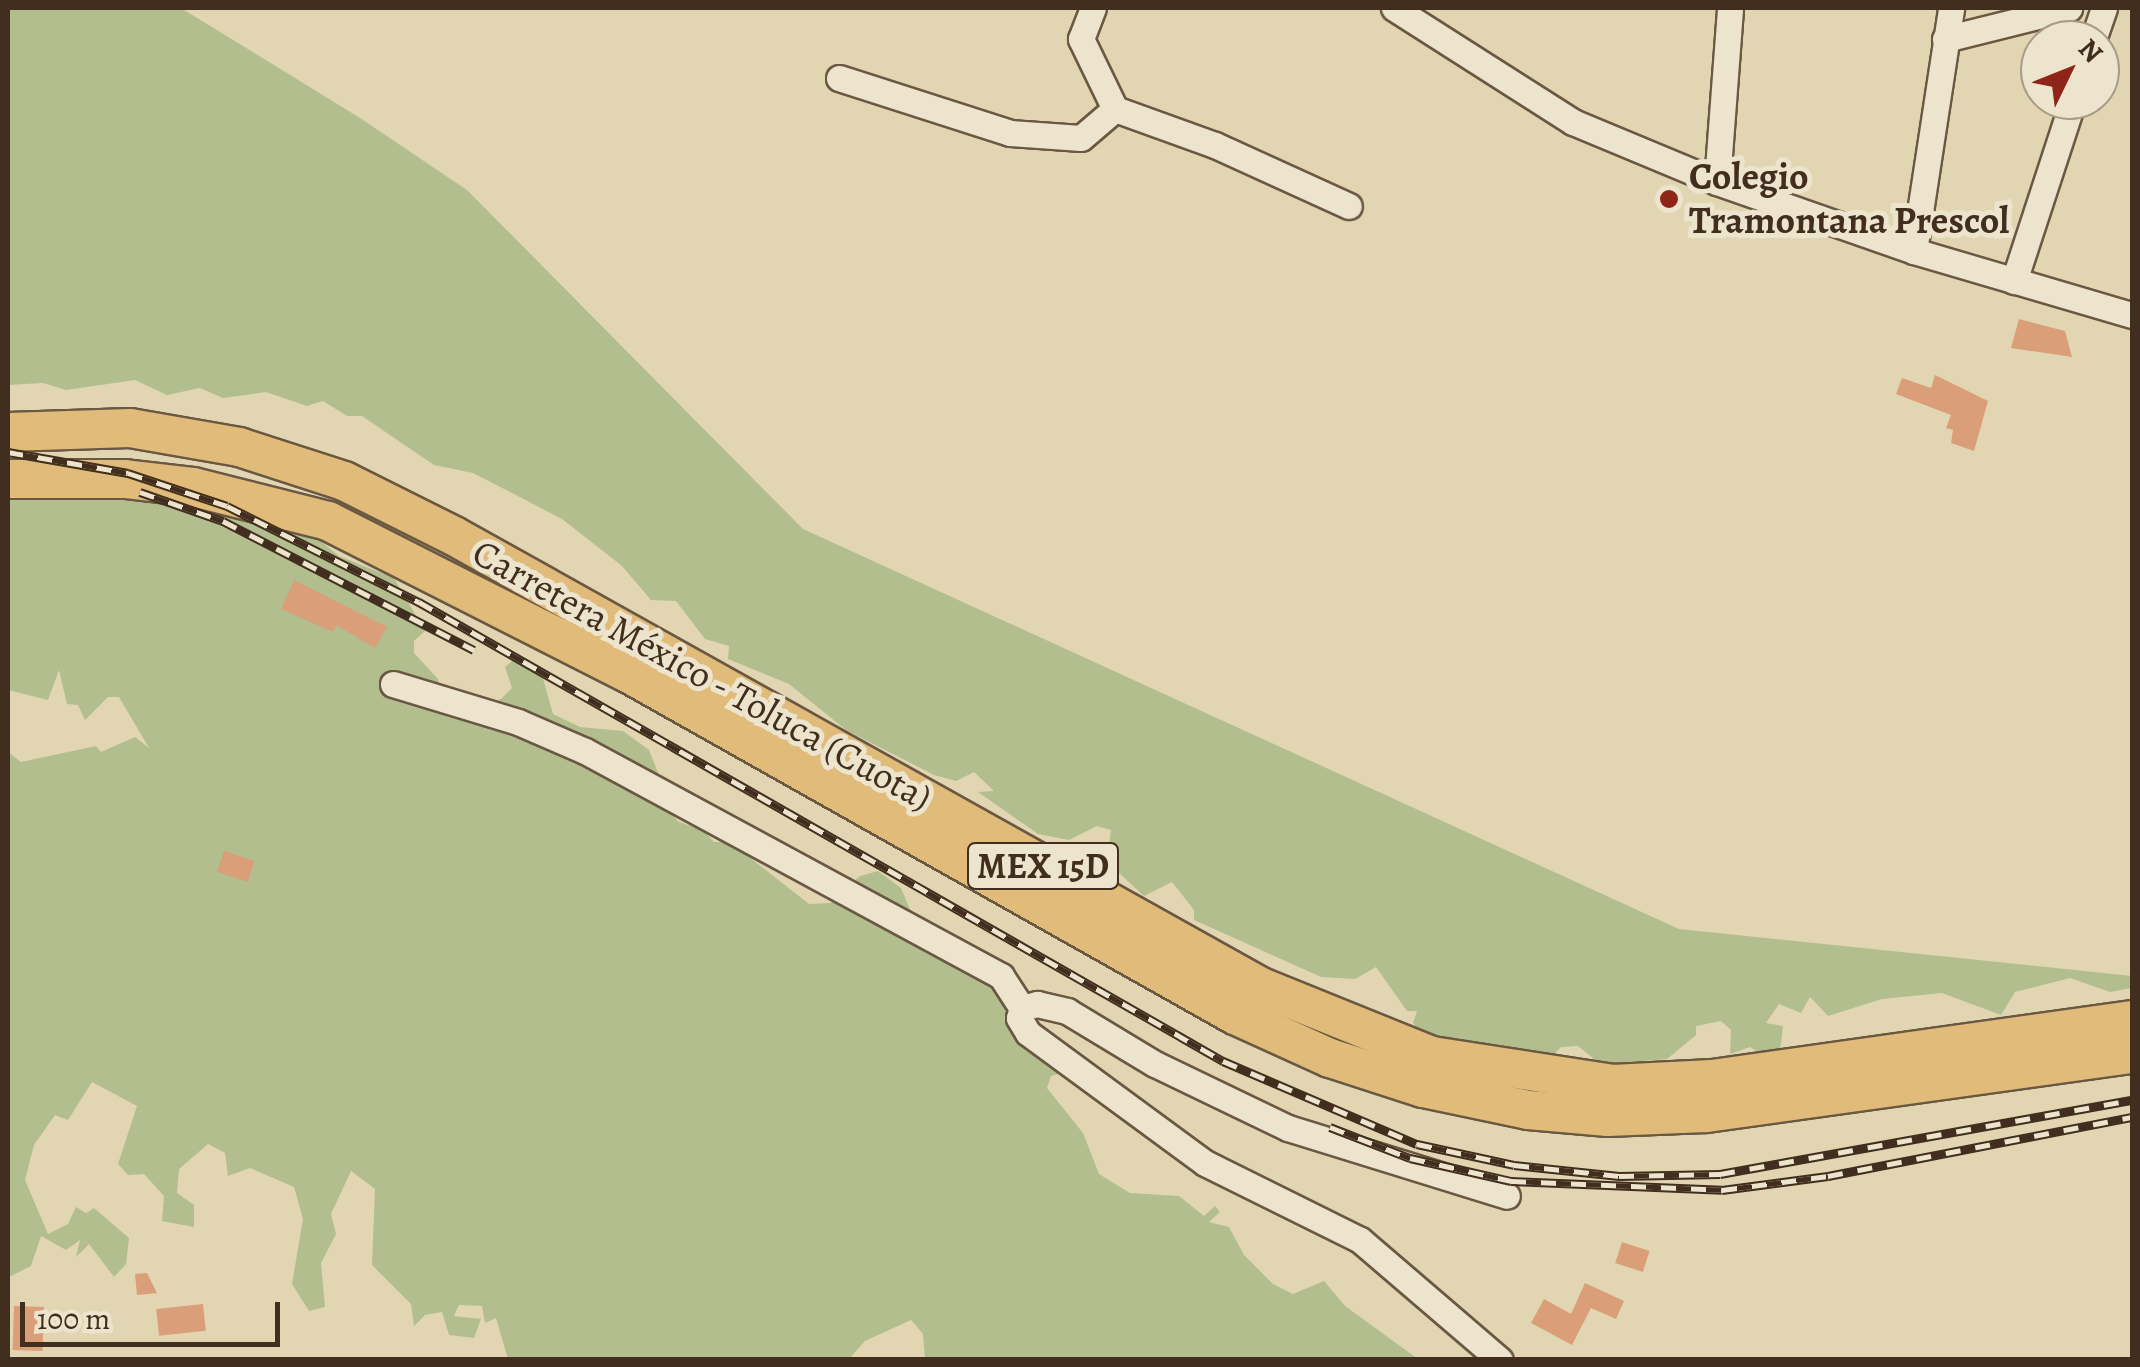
<!DOCTYPE html>
<meta charset="utf-8">
<style>
body{margin:0}
#map{position:relative;width:2140px;height:1367px;overflow:hidden;background:#e2d6b2;font-family:Alegreya,serif}
div>[style]{position:absolute}
.green>*{inset:0;background:#b2be8d}
.building>*{inset:0;background:#da9e79;transform-origin:0 0}
.roads{filter:drop-shadow(2px 0 #6a5843) drop-shadow(-2px 0 #6a5843) drop-shadow(0 2px #6a5843) drop-shadow(0 -2px #6a5843)}
.minor>*{height:25px;margin:-12.5px;padding:0 12.5px;transform-origin:12.5px;border-radius:12.5px;background:#ece4cd}
.highway>*{height:38px;margin:-19px;padding:0 19px;transform-origin:19px;border-radius:19px;background:#e1bb79}
.rail>*{height:9px;margin-top:-4.5px;transform-origin:0;background:repeating-linear-gradient(90deg,#ece4cd 0 15px,#422e1e 0 30px);box-sizing:border-box;border-block:2px solid #422e1e}
.dots>*{width:28px;height:28px;translate:-50% -50%;box-sizing:border-box;border:5px solid #ece4cd;border-radius:50%}
span{translate:-50% -50%;white-space:nowrap;text-align:center;line-height:1.15;-webkit-text-stroke:10px #ece4cd;paint-order:stroke}
.shield-label span{padding:2px 8px;background:#ece4cd;border:2px solid;border-radius:8px;-webkit-text-stroke-width:0}
.shield-label{font-size:35px;color:#422e1e;font-weight:700}
.poi-label{font-size:38px;color:#422e1e;font-weight:700}
.left{translate:0 -50%;text-align:left}
.street-label{font-size:38px;color:#422e1e}
.frame{position:absolute;inset:0;border:10px solid #422e1e;pointer-events:none}
.north{position:absolute;left:2020px;top:20px;width:100px;height:100px;box-sizing:border-box;background:#ece4cd;border:2px solid #a89b87;border-radius:50%;rotate:47deg;font-size:28px;font-weight:700;line-height:40px;text-align:center;color:#422e1e}
.north::after{content:'';display:block;margin:auto;width:35px;height:45px;background:#8f2418;clip-path:polygon(50% 0,100% 100%,50% 72%,0 100%)}
.scale{position:absolute;left:20px;top:1302px;width:260px;height:45px;box-sizing:border-box;border:5px solid #422e1e;border-top:0;padding-left:12px;font-size:30px;line-height:35px;white-space:nowrap;color:#422e1e;-webkit-text-stroke:8px #ece4cd;paint-order:stroke}
</style>
<div id="map">
<div class="green">
<div style="clip-path:polygon(8px 8px,181px 8px,360px 118px,467px 190px,803px 529px,1679px 929px,2132px 976px,2132px 988px,2110px 992px,2070px 978px,2015px 992px,2001px 1015px,1942px 993px,1882px 999px,1828px 1016px,1810px 997px,1801px 1013px,1779px 1004px,1766px 1023px,1783px 1026px,1780px 1051px,1762px 1054px,1750px 1047px,1730px 1054px,1731px 1030px,1721px 1021px,1696px 1026px,1696px 1035px,1667px 1059px,1600px 1064px,1578px 1046px,1561px 1047px,1549px 1060px,1502px 1061px,1421px 1033px,1413px 1023px,1417px 1011px,1407px 1011px,1376px 967px,1355px 979px,1321px 977px,1194px 920px,1194px 910px,1172px 882px,1144px 896px,1107px 862px,1111px 830px,1097px 826px,1069px 840px,1038px 834px,978px 792px,994px 791px,974px 772px,956px 781px,934px 775px,846px 730px,789px 684px,728px 659px,729px 646px,705px 639px,676px 601px,651px 600px,622px 566px,562px 519px,473px 473px,434px 465px,362px 416px,347px 416px,323px 401px,307px 406px,266px 392px,223px 398px,200px 388px,167px 395px,135px 380px,66px 390px,43px 383px,8px 385px)"></div>
<div style="clip-path:polygon(118px 490px,244px 512px,269px 529px,318px 539px,339px 556px,394px 578px,425px 631px,414px 641px,414px 653px,438px 679px,442px 695px,487px 705px,501px 699px,512px 688px,505px 667px,519px 655px,540px 668px,553px 714px,580px 727px,623px 731px,649px 750px,660px 778px,651px 794px,679px 822px,703px 830px,714px 842px,730px 842px,809px 904px,831px 903px,860px 876px,878px 871px,901px 888px,913px 917px,950px 932px,1018px 1012px,1041px 1025px,1063px 1051px,1062px 1073px,1051px 1076px,1047px 1088px,1083px 1133px,1099px 1174px,1130px 1193px,1179px 1196px,1204px 1216px,1215px 1206px,1220px 1212px,1209px 1222px,1229px 1227px,1244px 1255px,1273px 1284px,1293px 1294px,1324px 1281px,1345px 1306px,1418px 1359px,925px 1359px,923px 1334px,911px 1320px,865px 1341px,849px 1359px,508px 1359px,496px 1318px,485px 1323px,482px 1306px,459px 1305px,454px 1316px,481px 1319px,474px 1338px,449px 1335px,442px 1312px,425px 1315px,414px 1326px,411px 1304px,372px 1265px,375px 1189px,351px 1171px,331px 1214px,336px 1234px,321px 1263px,325px 1307px,309px 1311px,292px 1284px,303px 1219px,294px 1187px,250px 1168px,228px 1176px,225px 1153px,208px 1144px,179px 1169px,177px 1193px,194px 1205px,194px 1227px,162px 1221px,164px 1196px,144px 1174px,128px 1175px,118px 1164px,137px 1106px,92px 1082px,68px 1120px,55px 1115px,34px 1145px,25px 1180px,48px 1234px,68px 1224px,76px 1207px,86px 1213px,94px 1208px,129px 1238px,126px 1264px,114px 1277px,89px 1244px,76px 1257px,80px 1240px,66px 1250px,41px 1236px,31px 1266px,9px 1277px,8px 752px,21px 762px,96px 746px,101px 752px,135px 737px,149px 748px,119px 697px,108px 697px,85px 720px,78px 705px,67px 704px,59px 670px,48px 700px,8px 690px,8px 498px)"></div>
</div>
<div class="building">
<div style="clip-path:polygon(2019px 319px,2065px 331px,2072px 357px,2011px 348px)"></div>
<div style="clip-path:polygon(1935px 375px,1988px 401px,1974px 451px,1951px 443px,1953px 430px,1946px 428px,1951px 415px,1896px 394px,1902px 378px,1931px 388px)"></div>
<div style="clip-path:polygon(294px 580px,387px 627px,375px 648px,336px 625px,333px 632px,281px 609px)"></div>
<div style="left:224px;top:851px;width:32px;height:22px;rotate:18deg"></div>
<div style="left:1622px;top:1242px;width:29px;height:22px;rotate:18deg"></div>
<div style="clip-path:polygon(147px 1273px,157px 1293px,137px 1295px,135px 1274px)"></div>
<div style="clip-path:polygon(1585px 1283px,1624px 1301px,1616px 1319px,1591px 1308px,1572px 1345px,1531px 1323px,1544px 1299px,1571px 1314px)"></div>
<div style="left:203px;top:1304px;width:27px;height:47px;rotate:84deg"></div>
<div style="left:14px;top:1306px;width:30px;height:44px;rotate:2deg"></div>
</div>
<div class="roads">
<div class="minor">
<div style="left:1394px;top:8px;width:212px;rotate:32.5deg"></div>
<div style="left:1573px;top:122px;width:156px;rotate:22.6deg"></div>
<div style="left:1717px;top:182px;width:209px;rotate:19.3deg"></div>
<div style="left:1914px;top:251px;width:227px;rotate:16.4deg"></div>
<div style="left:1945px;top:39px;width:128px;rotate:-14deg"></div>
<div style="left:2093px;top:40px;width:34px;rotate:-71deg"></div>
<div style="left:839px;top:78px;width:180px;rotate:17.8deg"></div>
<div style="left:1010px;top:133px;width:71px;rotate:4deg"></div>
<div style="left:1081px;top:138px;width:45px;rotate:-40.5deg"></div>
<div style="left:1115px;top:109px;width:78px;rotate:-115.9deg"></div>
<div style="left:1081px;top:39px;width:33px;rotate:-69deg"></div>
<div style="left:1115px;top:109px;width:106px;rotate:19.8deg"></div>
<div style="left:1215px;top:145px;width:147px;rotate:24.5deg"></div>
<div style="left:1717px;top:182px;width:174px;rotate:-85.7deg"></div>
<div style="left:1914px;top:251px;width:246px;rotate:-81.3deg"></div>
<div style="left:2014px;top:281px;width:190px;rotate:-71.9deg"></div>
<div style="left:393px;top:684px;width:131px;rotate:16.9deg"></div>
<div style="left:518px;top:722px;width:73px;rotate:23.4deg"></div>
<div style="left:585px;top:751px;width:473px;rotate:28.4deg"></div>
<div style="left:1001px;top:976px;width:38px;rotate:57deg"></div>
<div style="left:1022px;top:1008px;width:10px;rotate:107deg"></div>
<div style="left:1019px;top:1018px;width:17px;rotate:59deg"></div>
<div style="left:1028px;top:1033px;width:220px;rotate:36.3deg"></div>
<div style="left:1205px;top:1163px;width:173px;rotate:26.4deg"></div>
<div style="left:1360px;top:1240px;width:184px;rotate:40.6deg"></div>
<div style="left:1022px;top:1008px;width:16px;rotate:-15deg"></div>
<div style="left:1037px;top:1004px;width:31px;rotate:13deg"></div>
<div style="left:1067px;top:1011px;width:103px;rotate:31.1deg"></div>
<div style="left:1155px;top:1064px;width:148px;rotate:25.7deg"></div>
<div style="left:1288px;top:1128px;width:229px;rotate:17.2deg"></div>
</div>
<div class="highway">
<div style="left:8px;top:432px;width:122px;rotate:-1.9deg"></div>
<div style="left:130px;top:428px;width:111px;rotate:9.9deg"></div>
<div style="left:239px;top:447px;width:110px;rotate:17.9deg"></div>
<div style="left:344px;top:481px;width:123px;rotate:26.6deg"></div>
<div style="left:454px;top:536px;width:924px;rotate:29.2deg"></div>
<div style="left:1261px;top:987px;width:184px;rotate:22deg"></div>
<div style="left:1432px;top:1056px;width:182px;rotate:8.8deg"></div>
<div style="left:1612px;top:1084px;width:100px;rotate:-2.9deg"></div>
<div style="left:1712px;top:1079px;width:424px;rotate:-8deg"></div>
<div style="left:8px;top:479px;width:117px"></div>
<div style="left:125px;top:479px;width:68px;rotate:6.7deg"></div>
<div style="left:193px;top:487px;width:139px;rotate:14.1deg"></div>
<div style="left:328px;top:521px;width:336px;rotate:26.9deg"></div>
<div style="left:628px;top:673px;width:697px;rotate:29.4deg"></div>
<div style="left:1235px;top:1015px;width:104px;rotate:24.4deg"></div>
<div style="left:1330px;top:1058px;width:98px;rotate:17.9deg"></div>
<div style="left:1423px;top:1088px;width:107px;rotate:11.8deg"></div>
<div style="left:1528px;top:1110px;width:80px;rotate:5deg"></div>
<div style="left:1608px;top:1117px;width:98px;rotate:-2.3deg"></div>
<div style="left:1706px;top:1113px;width:430px;rotate:-7.9deg"></div>
</div>
</div>
<div class="rail">
<div style="left:8px;top:452px;width:122px;rotate:9.9deg"></div>
<div style="left:128px;top:473px;width:104px;rotate:18.4deg"></div>
<div style="left:227px;top:506px;width:215px;rotate:26.6deg"></div>
<div style="left:419px;top:602px;width:926px;rotate:29.72deg"></div>
<div style="left:1223px;top:1061px;width:211px;rotate:23.2deg"></div>
<div style="left:1417px;top:1144px;width:99px;rotate:12.2deg"></div>
<div style="left:1514px;top:1165px;width:106px;rotate:6deg"></div>
<div style="left:1619px;top:1176px;width:101px;rotate:-1.1deg"></div>
<div style="left:1720px;top:1174px;width:419px;rotate:-10.2deg"></div>
<div style="left:140px;top:492px;width:88px;rotate:19.3deg"></div>
<div style="left:223px;top:521px;width:282px;rotate:27.2deg"></div>
<div style="left:1330px;top:1127px;width:86px;rotate:21.2deg"></div>
<div style="left:1410px;top:1158px;width:104px;rotate:12.8deg"></div>
<div style="left:1511px;top:1181px;width:211px;rotate:2.4deg"></div>
<div style="left:1722px;top:1190px;width:107px;rotate:-7.5deg"></div>
<div style="left:1828px;top:1176px;width:310px;rotate:-11deg"></div>
</div>
<div class="dots">
<div style="left:1669px;top:199px;background:#8f2418"></div>
</div>
<div class="shield-label">
<span style="left:1043px;top:866px">MEX 15D</span>
</div>
<div class="poi-label">
<span class="left" style="left:1689px;top:199px">Colegio<br>Tramontana Prescol</span>
</div>
<div class="street-label">
<span style="left:702px;top:675px;rotate:29deg">Carretera México - Toluca (Cuota)</span>
</div>
<div class="frame"></div>
<div class="north">N</div>
<div class="scale">100 m</div>
</div>
